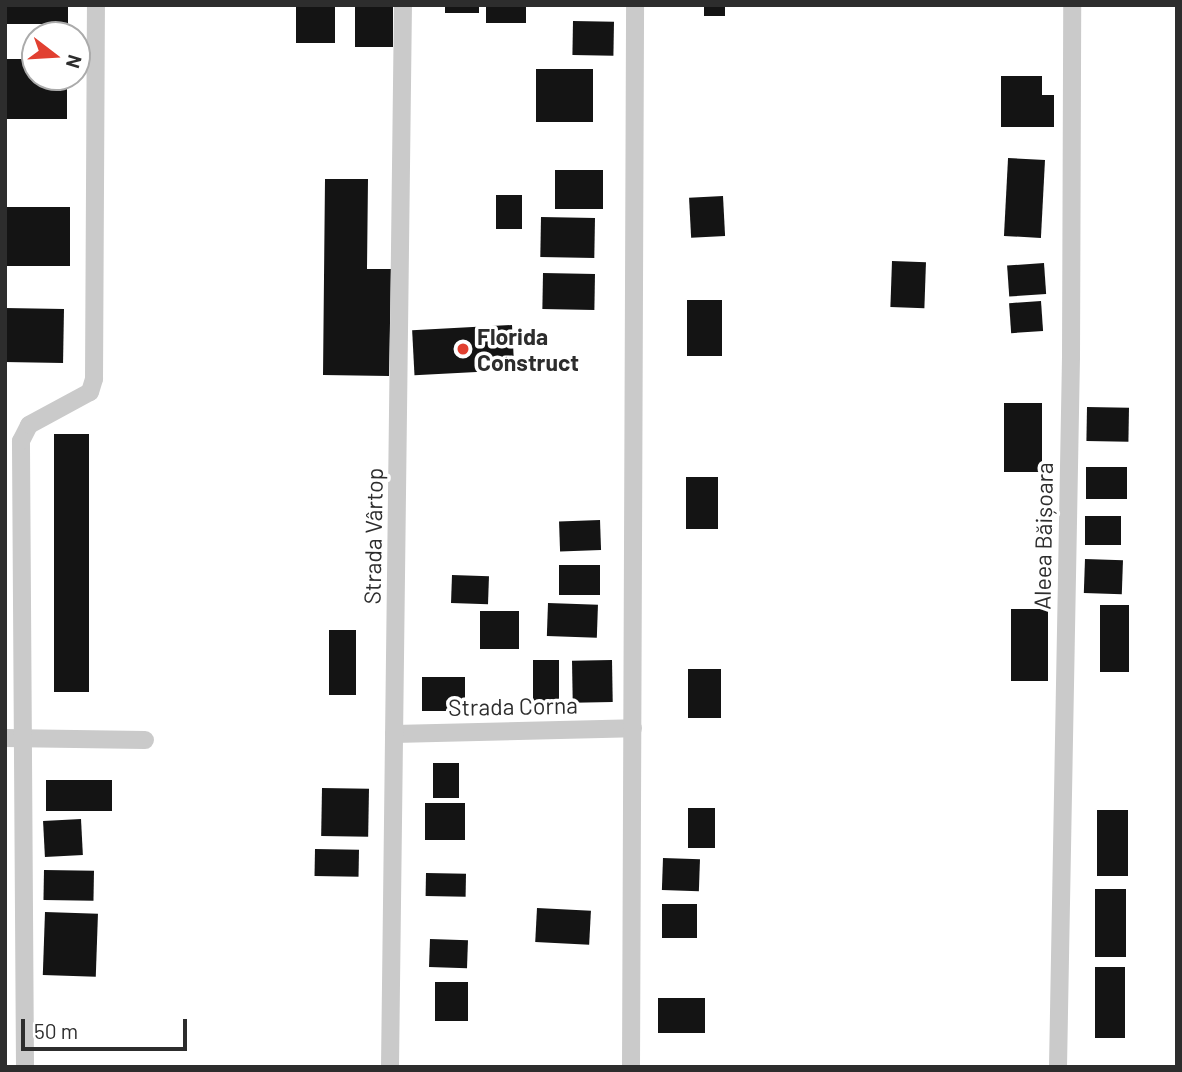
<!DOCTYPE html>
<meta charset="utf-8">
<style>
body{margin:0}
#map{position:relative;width:1182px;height:1072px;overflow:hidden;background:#fff;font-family:Barlow,sans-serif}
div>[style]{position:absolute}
.building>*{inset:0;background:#141414;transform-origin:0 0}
.minor>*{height:18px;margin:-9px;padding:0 9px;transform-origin:9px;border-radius:9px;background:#cacaca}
.dots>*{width:19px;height:19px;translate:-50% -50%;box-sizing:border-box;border:4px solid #fff;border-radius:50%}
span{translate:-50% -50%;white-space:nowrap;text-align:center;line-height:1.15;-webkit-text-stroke:7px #fff;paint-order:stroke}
.poi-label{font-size:23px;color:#2d2d2d;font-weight:700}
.left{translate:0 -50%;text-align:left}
.street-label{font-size:23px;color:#2d2d2d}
.frame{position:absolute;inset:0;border:7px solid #2d2d2d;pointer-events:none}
.north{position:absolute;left:21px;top:21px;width:70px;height:70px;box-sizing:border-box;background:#fff;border:2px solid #ababab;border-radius:50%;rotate:107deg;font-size:19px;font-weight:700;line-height:28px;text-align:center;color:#2d2d2d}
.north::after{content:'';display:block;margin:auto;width:24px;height:32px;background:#e14031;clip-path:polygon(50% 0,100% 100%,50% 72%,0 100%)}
.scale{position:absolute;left:21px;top:1019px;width:166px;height:32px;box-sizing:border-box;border:4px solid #2d2d2d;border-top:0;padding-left:9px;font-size:21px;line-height:24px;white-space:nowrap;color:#2d2d2d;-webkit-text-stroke:5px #fff;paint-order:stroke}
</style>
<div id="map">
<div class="building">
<div style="left:5px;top:5px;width:63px;height:19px"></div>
<div style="left:296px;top:5px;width:39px;height:38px"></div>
<div style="left:355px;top:5px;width:38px;height:42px"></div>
<div style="left:445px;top:5px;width:34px;height:8px"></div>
<div style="left:486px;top:5px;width:40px;height:18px"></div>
<div style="left:704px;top:5px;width:21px;height:11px"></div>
<div style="left:573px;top:21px;width:41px;height:34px;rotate:1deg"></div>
<div style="clip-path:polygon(5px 59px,35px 59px,35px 77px,67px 77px,67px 119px,5px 119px)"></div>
<div style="left:536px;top:69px;width:57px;height:53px"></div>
<div style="clip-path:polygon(1001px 76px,1042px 76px,1042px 95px,1054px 95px,1054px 127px,1001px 127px)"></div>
<div style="left:1045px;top:160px;width:78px;height:37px;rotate:93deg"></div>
<div style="left:555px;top:170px;width:48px;height:39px"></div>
<div style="clip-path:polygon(325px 179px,368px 179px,367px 269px,391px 269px,389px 376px,323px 375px)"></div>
<div style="left:496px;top:195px;width:26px;height:34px"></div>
<div style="left:723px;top:196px;width:40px;height:34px;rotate:87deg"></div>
<div style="left:5px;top:207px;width:65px;height:59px"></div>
<div style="left:541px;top:217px;width:54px;height:40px;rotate:1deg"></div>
<div style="left:892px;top:261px;width:34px;height:46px;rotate:2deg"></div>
<div style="left:1044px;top:263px;width:31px;height:37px;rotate:86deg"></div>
<div style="left:543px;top:273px;width:52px;height:36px;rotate:1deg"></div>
<div style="left:722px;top:300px;width:56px;height:35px;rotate:90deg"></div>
<div style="left:1041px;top:301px;width:30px;height:32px;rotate:86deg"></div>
<div style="left:5px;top:308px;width:59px;height:54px;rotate:1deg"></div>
<div style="left:512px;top:325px;width:45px;height:100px;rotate:87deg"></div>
<div style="left:1004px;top:403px;width:38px;height:69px"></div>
<div style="left:1087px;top:407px;width:42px;height:34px;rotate:1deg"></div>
<div style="left:54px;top:434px;width:35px;height:258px"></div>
<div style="left:1086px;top:467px;width:41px;height:32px"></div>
<div style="left:686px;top:477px;width:32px;height:52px"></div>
<div style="left:1085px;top:516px;width:36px;height:29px"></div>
<div style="left:600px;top:520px;width:30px;height:41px;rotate:88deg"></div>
<div style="left:1085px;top:559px;width:38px;height:34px;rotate:2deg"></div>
<div style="left:600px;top:565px;width:30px;height:41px;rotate:90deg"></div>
<div style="left:452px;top:575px;width:37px;height:28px;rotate:2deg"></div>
<div style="left:548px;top:603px;width:50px;height:33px;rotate:2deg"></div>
<div style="left:1100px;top:605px;width:29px;height:67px"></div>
<div style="left:1011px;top:609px;width:37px;height:72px"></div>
<div style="left:480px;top:611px;width:39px;height:38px"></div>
<div style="left:329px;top:630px;width:27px;height:65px"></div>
<div style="left:559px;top:660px;width:42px;height:26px;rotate:90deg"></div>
<div style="left:612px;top:660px;width:42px;height:40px;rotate:89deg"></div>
<div style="left:688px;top:669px;width:33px;height:49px"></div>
<div style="left:422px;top:677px;width:43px;height:34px"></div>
<div style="left:433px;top:763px;width:26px;height:35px"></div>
<div style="left:46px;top:780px;width:66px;height:31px"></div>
<div style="left:322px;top:788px;width:47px;height:48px;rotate:1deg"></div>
<div style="left:425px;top:803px;width:40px;height:37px"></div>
<div style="left:688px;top:808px;width:27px;height:40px"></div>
<div style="left:1097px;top:810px;width:31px;height:66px"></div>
<div style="left:81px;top:819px;width:36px;height:38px;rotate:87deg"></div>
<div style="left:315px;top:849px;width:44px;height:27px;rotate:1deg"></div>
<div style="left:663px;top:858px;width:37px;height:32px;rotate:2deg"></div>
<div style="left:44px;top:870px;width:50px;height:30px;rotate:1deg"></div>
<div style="left:426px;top:873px;width:40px;height:23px;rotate:1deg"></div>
<div style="left:1095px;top:889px;width:31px;height:68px"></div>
<div style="left:662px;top:904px;width:35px;height:34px"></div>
<div style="left:537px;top:908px;width:54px;height:34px;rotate:3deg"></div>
<div style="left:45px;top:912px;width:53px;height:63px;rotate:2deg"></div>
<div style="left:430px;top:939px;width:38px;height:28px;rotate:2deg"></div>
<div style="left:1095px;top:967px;width:30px;height:71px"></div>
<div style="left:435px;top:982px;width:33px;height:39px"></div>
<div style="left:658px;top:998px;width:47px;height:35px"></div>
</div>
<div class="minor">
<div style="left:394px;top:734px;width:239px;rotate:-1.4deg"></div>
<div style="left:5px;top:738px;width:140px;rotate:0.8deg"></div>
<div style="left:25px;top:1067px;width:626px;rotate:-90.37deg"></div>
<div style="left:21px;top:441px;width:18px;rotate:-63deg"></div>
<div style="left:29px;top:425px;width:69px;rotate:-28.4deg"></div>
<div style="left:90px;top:392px;width:14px;rotate:-73deg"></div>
<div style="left:94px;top:379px;width:374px;rotate:-89.7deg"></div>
<div style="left:390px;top:1067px;width:1062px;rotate:-89.3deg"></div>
<div style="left:631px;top:1067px;width:1062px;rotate:-89.78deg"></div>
<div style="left:1058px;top:1067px;width:711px;rotate:-88.95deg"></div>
<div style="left:1071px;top:356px;width:351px;rotate:-89.8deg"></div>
</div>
<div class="dots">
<div style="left:463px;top:349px;background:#e14031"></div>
</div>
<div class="poi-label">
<span class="left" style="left:477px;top:349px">Florida<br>Construct</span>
</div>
<div class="street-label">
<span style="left:373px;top:536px;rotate:-89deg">Strada Vârtop</span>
<span style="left:1043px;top:536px;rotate:-89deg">Aleea Băișoara</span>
<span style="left:513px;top:706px;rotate:-1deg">Strada Corna</span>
</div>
<div class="frame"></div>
<div class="north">N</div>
<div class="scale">50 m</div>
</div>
